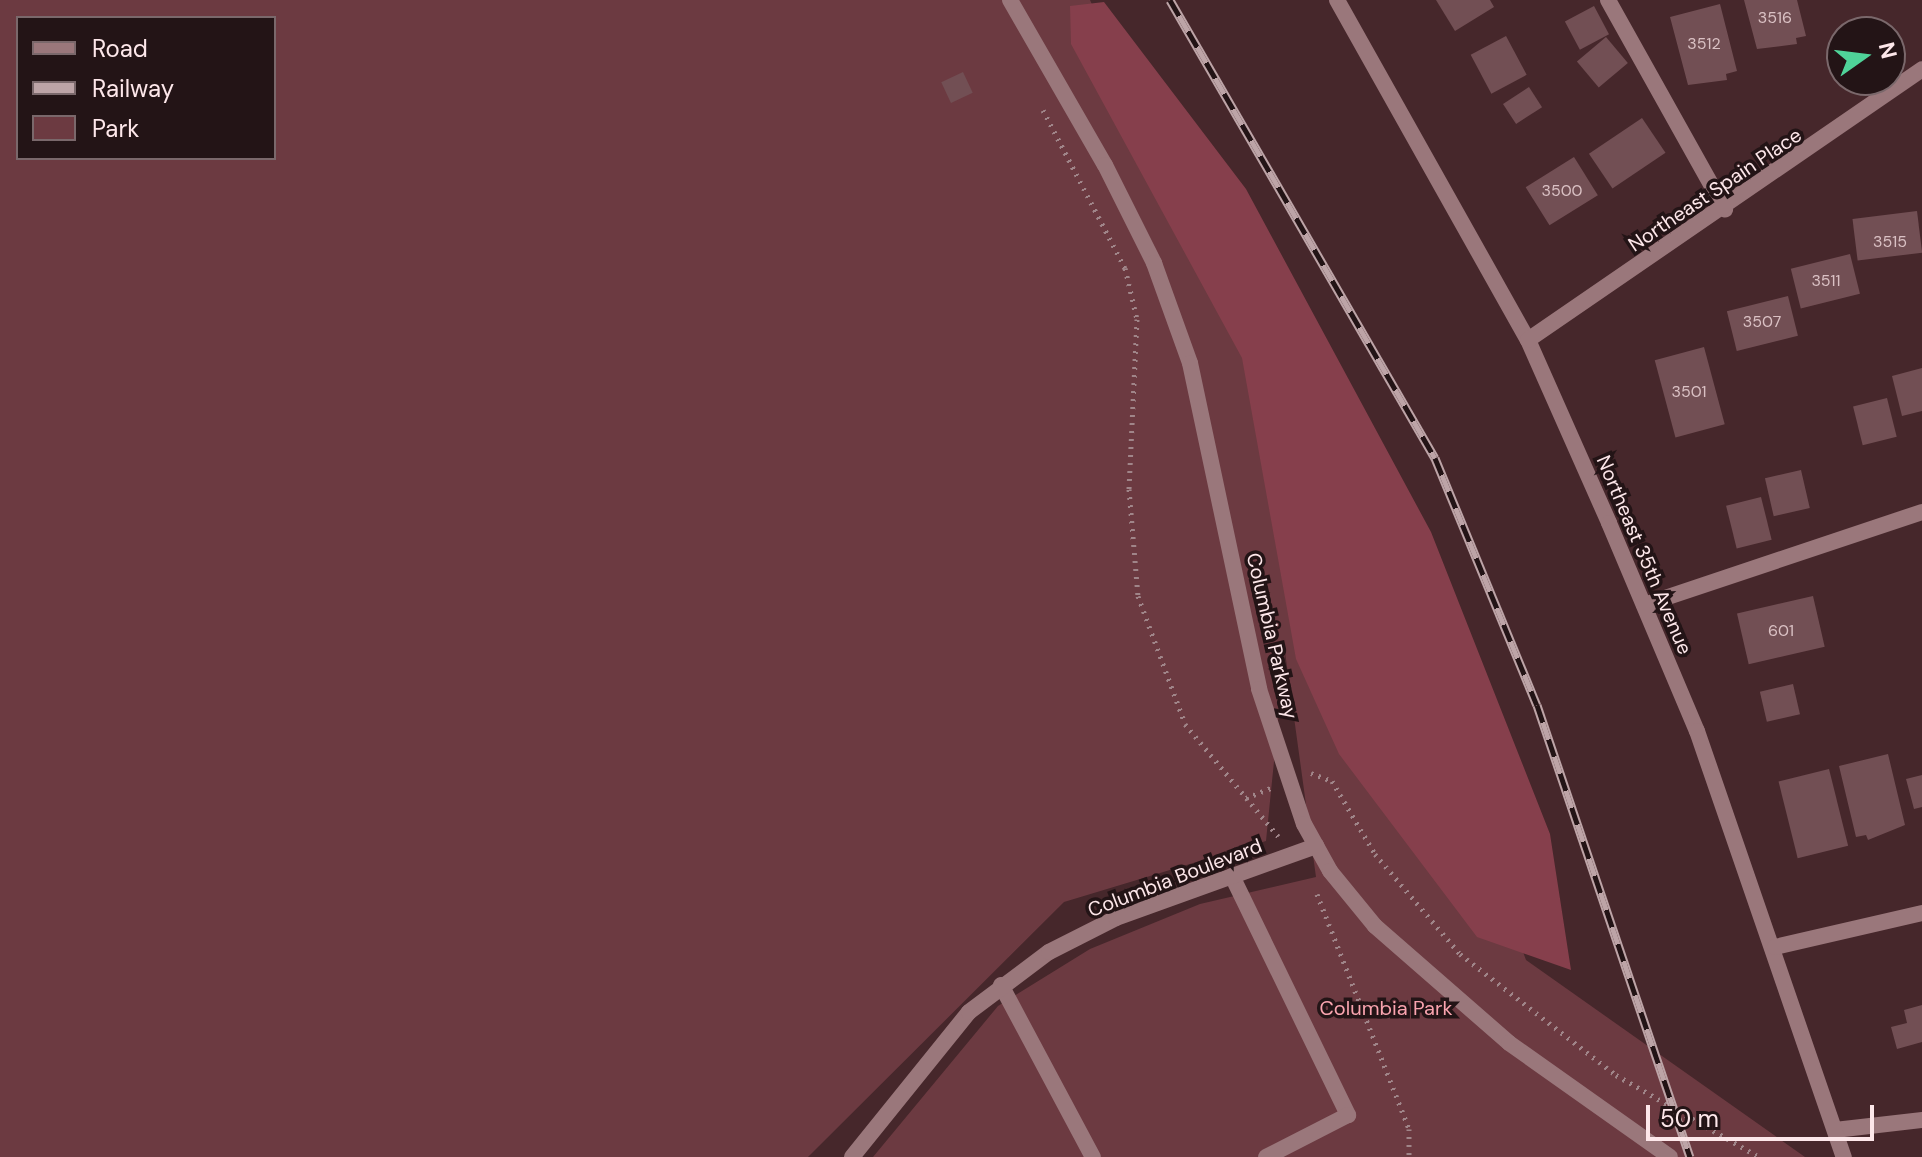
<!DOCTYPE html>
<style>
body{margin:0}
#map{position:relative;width:1922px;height:1157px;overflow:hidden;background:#46272b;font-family:"DM Sans",sans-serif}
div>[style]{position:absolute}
.green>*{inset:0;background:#6c3a41}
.forest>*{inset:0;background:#863f4c}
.building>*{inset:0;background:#724f54;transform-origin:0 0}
.path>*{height:5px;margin-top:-2.5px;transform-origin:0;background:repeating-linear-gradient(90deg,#a08589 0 2px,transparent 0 8px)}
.service>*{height:16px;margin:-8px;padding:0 8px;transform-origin:8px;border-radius:8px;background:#9a777b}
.minor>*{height:16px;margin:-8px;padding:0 8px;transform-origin:8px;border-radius:8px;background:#9a777b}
.rail>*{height:9px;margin-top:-4.5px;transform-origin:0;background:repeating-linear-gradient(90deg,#231416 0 18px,#bda4a7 0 36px);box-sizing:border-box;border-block:2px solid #bda4a7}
span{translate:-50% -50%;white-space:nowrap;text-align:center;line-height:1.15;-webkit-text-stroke:7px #231416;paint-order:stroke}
.number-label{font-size:16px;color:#dac1c4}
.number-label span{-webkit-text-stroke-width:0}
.street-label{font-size:20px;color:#fde7ea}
.park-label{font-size:20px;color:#faa4af}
.legend{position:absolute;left:16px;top:16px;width:260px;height:144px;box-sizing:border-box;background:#231416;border:2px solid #7a686b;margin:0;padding:10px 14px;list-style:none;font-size:24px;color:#fde7ea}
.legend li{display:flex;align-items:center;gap:16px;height:40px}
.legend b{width:40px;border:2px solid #7a686b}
.north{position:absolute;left:1826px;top:16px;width:80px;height:80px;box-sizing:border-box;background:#231416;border:2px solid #7a686b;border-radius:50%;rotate:76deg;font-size:22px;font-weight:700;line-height:32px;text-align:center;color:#fde7ea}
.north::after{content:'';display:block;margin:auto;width:28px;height:36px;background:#4fd399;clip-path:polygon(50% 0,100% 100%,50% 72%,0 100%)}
.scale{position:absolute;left:1646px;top:1105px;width:228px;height:36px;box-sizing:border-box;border:4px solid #fde7ea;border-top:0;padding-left:10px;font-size:24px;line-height:28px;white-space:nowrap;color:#fde7ea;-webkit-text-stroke:6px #231416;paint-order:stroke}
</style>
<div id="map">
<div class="green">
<div style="clip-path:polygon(evenodd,0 0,1090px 0,1223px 293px,1419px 667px,1526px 960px,1805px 1157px,873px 1157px,998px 1006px,1090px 949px,1200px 904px,1316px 877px,1285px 652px,1266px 841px,1064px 902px,808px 1157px,0 1157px,0 0,18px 18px,274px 18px,274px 158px,18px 158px,18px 18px)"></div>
</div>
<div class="forest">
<div style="clip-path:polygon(1104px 2px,1246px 189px,1431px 532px,1550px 834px,1571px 970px,1477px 937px,1339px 754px,1296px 659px,1242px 358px,1071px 44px,1070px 6px)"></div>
</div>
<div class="building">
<div style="clip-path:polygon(1436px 0,1490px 0,1494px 7px,1455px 31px)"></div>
<div style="clip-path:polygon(1744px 0,1797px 0,1806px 36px,1796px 38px,1797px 44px,1757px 49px)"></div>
<div style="clip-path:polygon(1720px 4px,1737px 71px,1726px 74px,1727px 80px,1688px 85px,1670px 17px)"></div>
<div style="left:1594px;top:6px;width:32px;height:33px;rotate:62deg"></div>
<div style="left:1506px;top:36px;width:44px;height:40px;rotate:62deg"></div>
<div style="left:1606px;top:37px;width:34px;height:38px;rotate:50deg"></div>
<div style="left:963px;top:72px;width:23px;height:24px;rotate:65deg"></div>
<div style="left:1529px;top:87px;width:24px;height:31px;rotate:57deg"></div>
<div style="left:1642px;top:118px;width:42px;height:64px;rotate:56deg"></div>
<div style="left:1574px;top:157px;width:45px;height:57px;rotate:58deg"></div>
<div style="left:1917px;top:211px;width:42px;height:65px;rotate:83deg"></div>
<div style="left:1850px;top:254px;width:41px;height:61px;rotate:76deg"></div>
<div style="left:1788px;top:296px;width:41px;height:63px;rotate:76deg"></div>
<div style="left:1704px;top:347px;width:80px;height:51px;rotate:75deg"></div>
<div style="clip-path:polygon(1922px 368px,1922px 411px,1902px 416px,1892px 376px)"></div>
<div style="left:1887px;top:398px;width:40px;height:35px;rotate:76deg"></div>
<div style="left:1801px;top:470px;width:39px;height:37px;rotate:77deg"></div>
<div style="left:1761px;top:497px;width:44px;height:36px;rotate:76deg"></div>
<div style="left:1813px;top:596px;width:52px;height:78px;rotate:77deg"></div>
<div style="left:1793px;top:684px;width:31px;height:34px;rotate:77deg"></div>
<div style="clip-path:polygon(1888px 754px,1905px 825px,1868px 840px,1866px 835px,1856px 837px,1839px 766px)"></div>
<div style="left:1829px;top:769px;width:79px;height:52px;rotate:76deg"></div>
<div style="clip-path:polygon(1922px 775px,1922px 807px,1914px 809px,1906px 779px)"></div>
<div style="clip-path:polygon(1922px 1005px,1922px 1042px,1897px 1049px,1891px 1027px,1907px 1023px,1904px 1010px)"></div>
</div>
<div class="path">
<div style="left:1043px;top:110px;width:178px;rotate:62.6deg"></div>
<div style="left:1125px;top:268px;width:52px;rotate:76.8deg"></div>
<div style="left:1137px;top:319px;width:170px;rotate:92.7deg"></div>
<div style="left:1129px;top:489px;width:107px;rotate:85.2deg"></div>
<div style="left:1138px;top:596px;width:136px;rotate:69.8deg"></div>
<div style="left:1185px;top:724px;width:146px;rotate:50.3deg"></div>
<div style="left:1311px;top:773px;width:22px;rotate:21deg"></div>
<div style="left:1332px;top:781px;width:85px;rotate:59.5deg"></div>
<div style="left:1375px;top:854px;width:131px;rotate:49.6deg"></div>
<div style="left:1460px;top:954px;width:197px;rotate:37.8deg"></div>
<div style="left:1616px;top:1075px;width:165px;rotate:29.8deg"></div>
<div style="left:1246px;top:798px;width:27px;rotate:-22deg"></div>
<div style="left:1317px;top:894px;width:252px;rotate:68.6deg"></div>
<div style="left:1409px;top:1129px;width:28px;rotate:90deg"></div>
</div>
<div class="service">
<div style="left:1608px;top:0;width:240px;rotate:60.8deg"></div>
<div style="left:1644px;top:605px;width:293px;rotate:-18.5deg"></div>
<div style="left:1232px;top:876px;width:266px;rotate:64.1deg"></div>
<div style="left:1348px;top:1115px;width:92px;rotate:152.9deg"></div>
<div style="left:1001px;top:985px;width:195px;rotate:61.9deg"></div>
<div style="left:1835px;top:1130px;width:88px;rotate:-6.6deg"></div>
<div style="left:852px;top:1157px;width:186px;rotate:-51.1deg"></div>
<div style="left:969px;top:1012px;width:100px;rotate:-36.9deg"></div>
<div style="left:1049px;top:952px;width:75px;rotate:-26.9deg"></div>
<div style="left:1116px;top:918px;width:213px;rotate:-19.8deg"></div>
</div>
<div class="minor">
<div style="left:1010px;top:0;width:190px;rotate:60.1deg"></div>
<div style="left:1105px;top:165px;width:110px;rotate:63.4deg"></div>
<div style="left:1154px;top:263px;width:106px;rotate:70.2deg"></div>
<div style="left:1190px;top:363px;width:333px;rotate:78deg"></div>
<div style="left:1259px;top:689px;width:142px;rotate:71.6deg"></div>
<div style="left:1304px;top:824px;width:54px;rotate:61deg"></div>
<div style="left:1330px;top:871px;width:71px;rotate:50.7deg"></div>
<div style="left:1375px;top:926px;width:178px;rotate:41.1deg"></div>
<div style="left:1509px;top:1043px;width:197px;rotate:35.3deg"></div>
<div style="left:1337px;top:0;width:390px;rotate:60.7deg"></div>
<div style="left:1528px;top:340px;width:200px;rotate:66.1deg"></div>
<div style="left:1609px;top:523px;width:226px;rotate:67.1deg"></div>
<div style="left:1697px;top:731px;width:451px;rotate:71deg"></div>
<div style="left:1528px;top:340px;width:478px;rotate:-34.5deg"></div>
<div style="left:1775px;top:947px;width:151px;rotate:-13deg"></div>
</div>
<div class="rail">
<div style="left:1170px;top:0;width:529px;rotate:59.95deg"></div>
<div style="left:1435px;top:458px;width:267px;rotate:67.6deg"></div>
<div style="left:1537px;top:705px;width:477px;rotate:71.3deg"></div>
</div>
<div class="number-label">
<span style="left:1775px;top:18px">3516</span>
<span style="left:1704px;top:44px">3512</span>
<span style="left:1562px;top:191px">3500</span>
<span style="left:1890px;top:242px">3515</span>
<span style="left:1826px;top:281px">3511</span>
<span style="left:1762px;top:322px">3507</span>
<span style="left:1689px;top:392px">3501</span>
<span style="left:1781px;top:631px">601</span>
</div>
<div class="street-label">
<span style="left:1715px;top:190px;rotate:-34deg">Northeast Spain Place</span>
<span style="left:1644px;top:555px;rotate:67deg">Northeast 35th Avenue</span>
<span style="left:1272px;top:636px;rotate:77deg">Columbia Parkway</span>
<span style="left:1175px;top:878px;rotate:-21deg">Columbia Boulevard</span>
</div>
<div class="park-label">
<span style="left:1386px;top:1008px">Columbia Park</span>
</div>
<ul class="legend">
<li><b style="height:10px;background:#9a777b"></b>Road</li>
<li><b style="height:10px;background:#bda4a7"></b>Railway</li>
<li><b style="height:22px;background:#6c3a41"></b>Park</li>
</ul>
<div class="north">N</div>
<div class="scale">50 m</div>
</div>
